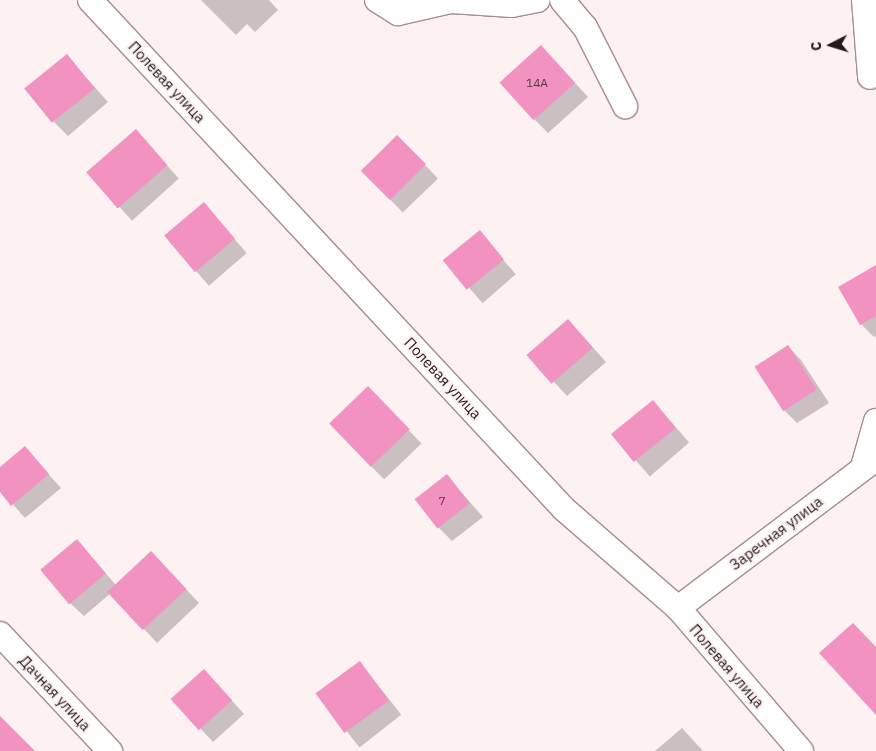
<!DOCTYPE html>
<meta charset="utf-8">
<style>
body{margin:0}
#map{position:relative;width:876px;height:751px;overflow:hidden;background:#fdf1f2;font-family:"IBM Plex Sans",sans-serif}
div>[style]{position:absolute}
.shadow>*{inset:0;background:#0003;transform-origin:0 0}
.building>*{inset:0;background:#f292c0;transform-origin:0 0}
.roads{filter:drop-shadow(1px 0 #a78c8e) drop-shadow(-1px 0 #a78c8e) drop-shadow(0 1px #a78c8e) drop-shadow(0 -1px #a78c8e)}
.minor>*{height:24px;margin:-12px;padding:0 12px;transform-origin:12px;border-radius:12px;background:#fff}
span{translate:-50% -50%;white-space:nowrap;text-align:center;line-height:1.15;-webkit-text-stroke:4.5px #fdf1f2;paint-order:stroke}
.number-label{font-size:12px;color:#583844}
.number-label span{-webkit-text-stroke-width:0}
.street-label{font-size:15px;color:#241a1b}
.north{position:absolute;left:806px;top:20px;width:50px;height:50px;-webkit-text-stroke:4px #fdf1f2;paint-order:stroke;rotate:265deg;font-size:14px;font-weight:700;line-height:20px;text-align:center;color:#241a1b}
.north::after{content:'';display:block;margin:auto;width:18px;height:22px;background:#241a1b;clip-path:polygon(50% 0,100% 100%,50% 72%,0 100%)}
</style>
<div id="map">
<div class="shadow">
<div style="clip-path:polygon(201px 0,269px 0,278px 10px,255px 32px,247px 24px,236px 35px)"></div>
<div style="clip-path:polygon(67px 56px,108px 102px,68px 136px,54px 122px)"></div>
<div style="clip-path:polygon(554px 60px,588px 97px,548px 133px,535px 120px)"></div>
<div style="left:136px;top:131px;width:64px;height:63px;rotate:48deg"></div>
<div style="left:397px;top:136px;width:59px;height:49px;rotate:46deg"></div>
<div style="left:204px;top:204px;width:65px;height:50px;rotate:49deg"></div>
<div style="left:479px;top:232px;width:56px;height:44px;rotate:49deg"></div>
<div style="clip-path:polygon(876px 267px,876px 336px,874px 337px,861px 324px)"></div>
<div style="clip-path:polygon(581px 334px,606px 362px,567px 396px,529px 355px)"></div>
<div style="clip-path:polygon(788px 346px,801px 360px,829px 403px,797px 423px,784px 410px)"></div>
<div style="left:368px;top:388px;width:77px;height:52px;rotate:46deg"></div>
<div style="left:653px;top:401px;width:55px;height:52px;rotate:49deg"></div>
<div style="clip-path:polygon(25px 448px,61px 488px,25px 518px,0 490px,0 469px)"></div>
<div style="clip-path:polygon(447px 476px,483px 517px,452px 541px,439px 528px)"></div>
<div style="clip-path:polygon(77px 541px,116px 585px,164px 566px,199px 603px,157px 643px,111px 593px,84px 616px,70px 603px)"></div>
<div style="left:360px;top:662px;width:67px;height:53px;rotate:52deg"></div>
<div style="clip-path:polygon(217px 684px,244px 714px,213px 742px,173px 699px)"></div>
<div style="clip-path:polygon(682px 728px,703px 751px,655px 751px)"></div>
</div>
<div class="building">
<div style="left:541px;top:45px;width:51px;height:56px;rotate:48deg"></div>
<div style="left:67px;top:54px;width:44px;height:55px;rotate:51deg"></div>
<div style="left:136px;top:129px;width:48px;height:66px;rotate:49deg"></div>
<div style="left:397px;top:135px;width:41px;height:51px;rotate:45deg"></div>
<div style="left:204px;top:202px;width:48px;height:52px;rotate:50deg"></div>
<div style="left:480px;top:230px;width:38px;height:48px;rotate:51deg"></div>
<div style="clip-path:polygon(876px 265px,876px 316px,860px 325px,838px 287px)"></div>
<div style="left:568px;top:319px;width:38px;height:55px;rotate:49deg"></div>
<div style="left:788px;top:345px;width:53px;height:40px;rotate:57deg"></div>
<div style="left:368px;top:386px;width:60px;height:54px;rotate:46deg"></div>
<div style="left:653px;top:400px;width:36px;height:54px;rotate:51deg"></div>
<div style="clip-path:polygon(25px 446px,49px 474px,11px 506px,0 492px,0 467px)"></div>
<div style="left:447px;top:474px;width:37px;height:41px;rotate:52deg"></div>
<div style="left:77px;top:539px;width:45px;height:48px;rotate:50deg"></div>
<div style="left:151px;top:551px;width:52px;height:60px;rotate:47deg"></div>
<div style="clip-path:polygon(853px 623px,876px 647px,876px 715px,819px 653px)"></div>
<div style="left:360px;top:661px;width:49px;height:55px;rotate:54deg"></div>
<div style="left:204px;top:669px;width:42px;height:45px;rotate:48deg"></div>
<div style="clip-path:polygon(0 716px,35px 751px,0 751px)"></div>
</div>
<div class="roads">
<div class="minor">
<div style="left:90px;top:0;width:696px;rotate:47.04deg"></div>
<div style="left:564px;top:509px;width:151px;rotate:41deg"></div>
<div style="left:678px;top:608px;width:189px;rotate:49.3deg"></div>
<div style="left:377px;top:0;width:25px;rotate:32deg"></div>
<div style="left:398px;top:13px;width:54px;rotate:-12.8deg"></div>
<div style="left:451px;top:1px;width:61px;rotate:3.8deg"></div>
<div style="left:512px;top:5px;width:26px;rotate:-11deg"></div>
<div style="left:562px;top:0;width:35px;rotate:50deg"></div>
<div style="left:585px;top:27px;width:89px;rotate:63.1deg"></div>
<div style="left:864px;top:0;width:77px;rotate:85.5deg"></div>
<div style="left:863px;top:467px;width:48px;rotate:-74.2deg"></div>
<div style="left:678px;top:608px;width:248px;rotate:-37deg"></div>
<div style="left:0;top:634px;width:161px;rotate:46.8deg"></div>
</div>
</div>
<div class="number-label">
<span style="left:537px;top:83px">14А</span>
<span style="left:442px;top:501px">7</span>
</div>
<div class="street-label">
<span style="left:167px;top:82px;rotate:47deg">Полевая улица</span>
<span style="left:443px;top:378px;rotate:47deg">Полевая улица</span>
<span style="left:776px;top:533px;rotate:-37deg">Заречная улица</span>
<span style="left:727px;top:666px;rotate:49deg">Полевая улица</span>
<span style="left:55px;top:693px;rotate:47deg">Дачная улица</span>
</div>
<div class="north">С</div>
</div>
